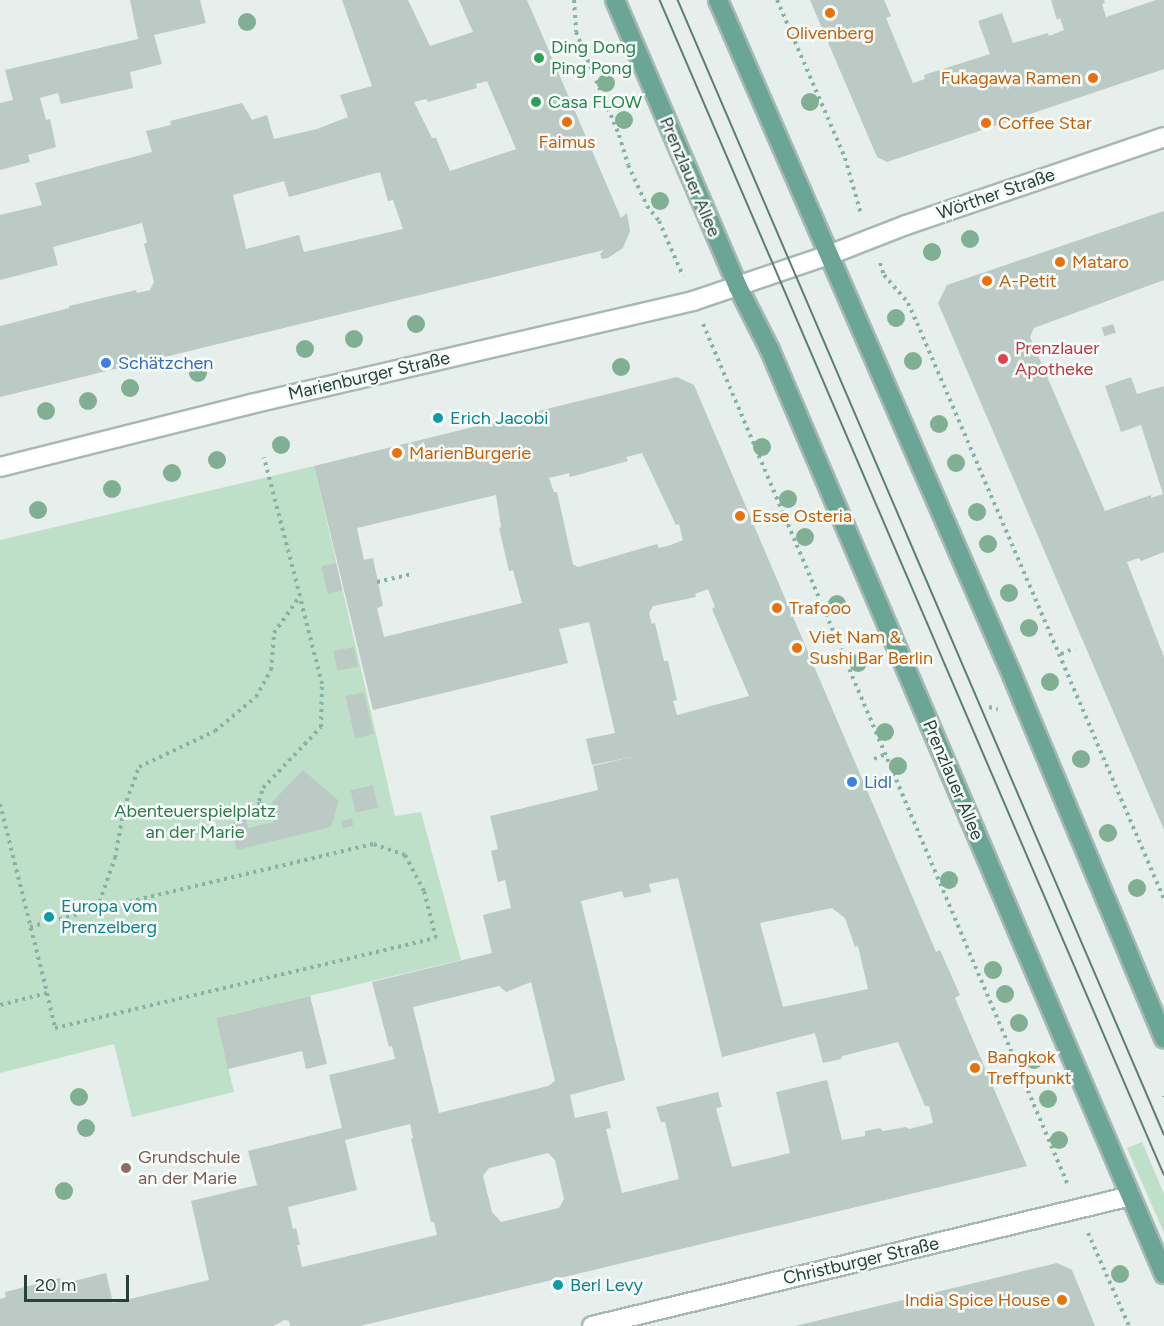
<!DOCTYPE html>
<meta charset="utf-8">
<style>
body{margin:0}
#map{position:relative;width:1164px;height:1326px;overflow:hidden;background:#e6efeb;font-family:Figtree,sans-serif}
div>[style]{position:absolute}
.green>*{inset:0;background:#bfe0c8}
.building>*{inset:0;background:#bbcac4;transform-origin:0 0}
.path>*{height:4px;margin-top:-2px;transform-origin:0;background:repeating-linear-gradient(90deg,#86b3a5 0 3px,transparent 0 7.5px)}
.roads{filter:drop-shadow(2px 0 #a8b8b2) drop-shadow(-2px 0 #a8b8b2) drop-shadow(0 2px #a8b8b2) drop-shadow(0 -2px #a8b8b2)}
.minor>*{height:18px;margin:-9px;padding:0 9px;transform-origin:9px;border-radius:9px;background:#fff}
.primary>*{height:18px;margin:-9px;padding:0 9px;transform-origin:9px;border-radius:9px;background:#6aa596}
.tram>*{height:1.5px;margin:-0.75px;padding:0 0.75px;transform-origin:0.75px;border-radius:0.75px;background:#5f7d75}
.trees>*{width:18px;height:18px;margin:-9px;border-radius:50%;background:#80af93}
.dots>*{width:16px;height:16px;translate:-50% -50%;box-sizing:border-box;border:3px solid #f7fbf9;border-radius:50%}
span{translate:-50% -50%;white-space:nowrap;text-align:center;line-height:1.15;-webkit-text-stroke:5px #f7fbf9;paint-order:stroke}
.food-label{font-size:18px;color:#c56008}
.right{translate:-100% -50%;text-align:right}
.left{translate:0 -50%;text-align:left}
.leisure-label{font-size:18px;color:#27864d}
.street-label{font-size:18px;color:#24423a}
.health-label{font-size:18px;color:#be3a42}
.shop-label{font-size:18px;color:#366cbe}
.culture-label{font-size:18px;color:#0d838f}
.park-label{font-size:18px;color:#2d7a4b}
.education-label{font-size:18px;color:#785e54}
.scale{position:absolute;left:24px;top:1275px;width:105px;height:27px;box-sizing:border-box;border:3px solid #24423a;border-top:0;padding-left:8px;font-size:18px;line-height:21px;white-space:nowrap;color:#24423a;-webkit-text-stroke:4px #f7fbf9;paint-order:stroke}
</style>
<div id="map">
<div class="green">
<div style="clip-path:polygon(314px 466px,395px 816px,421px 812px,461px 960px,216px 1018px,234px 1092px,132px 1117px,114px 1044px,0 1073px,0 540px)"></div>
<div style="clip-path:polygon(1142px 1142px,1164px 1194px,1164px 1233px,1127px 1148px)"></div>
</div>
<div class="building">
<div style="clip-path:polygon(130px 0,200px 0,206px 23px,154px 35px,162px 64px,130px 72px,133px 88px,61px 104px,58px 93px,40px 98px,46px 120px,50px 119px,56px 147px,28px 155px,30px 162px,0 170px,0 103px,13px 100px,5px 70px,138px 39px)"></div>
<div style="clip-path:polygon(evenodd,342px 0,408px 0,430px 46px,473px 32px,459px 0,527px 0,621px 218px,627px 213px,630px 231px,623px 248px,608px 258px,602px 259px,600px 254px,604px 250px,0 397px,0 326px,69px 308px,69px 306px,136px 290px,137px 293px,150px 290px,154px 282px,144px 244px,147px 242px,142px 223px,53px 247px,58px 265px,0 280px,0 215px,42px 205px,35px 183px,152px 152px,146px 131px,171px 125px,170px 121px,242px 103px,252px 120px,267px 115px,274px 139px,317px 129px,348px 117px,340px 95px,372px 86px,342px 0,487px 81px,516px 149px,450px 171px,436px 138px,432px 138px,414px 102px,426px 99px,428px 102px,477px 88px,476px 84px,487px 81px,342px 0,380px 172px,388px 201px,393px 200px,403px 229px,304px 252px,299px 235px,246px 249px,233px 195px,284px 181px,289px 197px,380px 172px)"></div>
<div style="clip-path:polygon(810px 0,884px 0,891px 16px,886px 18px,913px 83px,925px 79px,924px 75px,990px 54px,978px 21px,1002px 13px,1013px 43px,1048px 33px,1049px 36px,1064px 30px,1060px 18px,1057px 20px,1051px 0,1104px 0,1105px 3px,1102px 4px,1106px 17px,1156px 0,1164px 0,1164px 69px,887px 162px,877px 157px)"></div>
<div style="clip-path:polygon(1164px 211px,1164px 280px,1034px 328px,1030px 337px,1105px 511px,1151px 495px,1151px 498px,1163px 494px,1141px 425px,1121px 432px,1105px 386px,1131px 377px,1137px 394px,1164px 386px,1164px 552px,1141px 561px,1139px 558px,1127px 562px,1164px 657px,1164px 830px,938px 303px,947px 285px)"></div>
<div style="left:1113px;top:324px;width:9px;height:12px;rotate:72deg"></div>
<div style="clip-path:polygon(evenodd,677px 377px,694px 385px,936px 952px,940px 950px,960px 995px,955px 998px,1027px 1166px,360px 1326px,290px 1326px,289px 1321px,285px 1320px,273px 1326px,0 1326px,0 1299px,6px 1297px,5px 1292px,60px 1278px,62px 1284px,106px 1273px,113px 1303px,209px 1280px,191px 1201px,257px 1185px,248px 1151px,342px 1128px,329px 1075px,395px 1059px,392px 1046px,389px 1047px,372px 982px,492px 953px,483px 915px,511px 908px,505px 880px,498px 882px,491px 851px,498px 849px,490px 816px,598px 790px,593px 766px,636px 756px,592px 765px,586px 739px,615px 733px,589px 622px,559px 629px,568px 663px,373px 710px,314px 466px,677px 377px,642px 453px,676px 525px,679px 524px,683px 540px,671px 545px,659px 548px,657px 544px,578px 567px,573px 564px,557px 492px,554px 492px,549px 478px,569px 473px,570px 477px,628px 461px,626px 457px,642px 453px,677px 377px,496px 495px,501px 527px,499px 528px,509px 571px,513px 570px,522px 603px,384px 637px,377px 608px,383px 606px,373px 558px,364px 560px,357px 528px,496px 495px,677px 377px,708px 589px,715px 607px,712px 609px,749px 696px,677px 715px,673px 701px,677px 700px,668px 661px,664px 661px,655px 623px,652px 624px,649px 613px,653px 606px,696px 597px,695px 594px,708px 589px,677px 377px,678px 878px,722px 1057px,815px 1033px,823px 1063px,841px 1059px,842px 1056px,898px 1042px,925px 1106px,929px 1106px,933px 1123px,909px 1129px,906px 1127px,883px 1131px,880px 1128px,865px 1131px,865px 1136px,842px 1140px,827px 1080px,776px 1092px,790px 1153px,732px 1167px,716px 1108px,722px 1107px,718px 1092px,656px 1107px,661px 1122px,665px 1122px,679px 1179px,622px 1193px,606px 1129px,611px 1128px,607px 1111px,575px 1118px,570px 1095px,625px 1080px,581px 901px,622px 891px,624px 898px,651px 892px,649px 884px,678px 878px,677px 377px,832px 908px,845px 918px,855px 947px,858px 946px,868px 989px,783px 1007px,760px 923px,832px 908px,677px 377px,531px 982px,555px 1081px,548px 1086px,439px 1113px,413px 1007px,499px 986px,506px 992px,531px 982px,677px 377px,410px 1124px,413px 1138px,411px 1139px,431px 1222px,434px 1222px,437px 1235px,302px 1267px,297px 1245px,300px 1245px,296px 1228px,293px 1229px,288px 1207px,357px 1190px,345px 1140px,410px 1124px,677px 377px,548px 1153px,555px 1160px,564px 1199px,559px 1208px,501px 1222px,492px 1212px,483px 1176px,489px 1168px,548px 1153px)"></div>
<div style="left:336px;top:563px;width:28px;height:15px;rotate:77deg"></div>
<div style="left:354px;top:647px;width:20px;height:21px;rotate:79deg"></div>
<div style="left:364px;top:692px;width:43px;height:19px;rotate:77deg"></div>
<div style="clip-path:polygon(303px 770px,339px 801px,331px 827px,237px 850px,230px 823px,246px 819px,248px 828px,274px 822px,272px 802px)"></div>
<div style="left:373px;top:785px;width:23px;height:23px;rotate:77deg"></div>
<div style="clip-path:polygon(352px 818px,353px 826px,343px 828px,341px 821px)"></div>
<div style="clip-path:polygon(310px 996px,327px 1064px,306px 1069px,302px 1051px,228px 1069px,216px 1018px)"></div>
<div style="clip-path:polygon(1057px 1263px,1072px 1270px,1095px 1326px,795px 1326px)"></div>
</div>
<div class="path">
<div style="left:574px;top:0;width:32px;rotate:86deg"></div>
<div style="left:576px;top:32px;width:112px;rotate:67.3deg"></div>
<div style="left:619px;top:135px;width:31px;rotate:73deg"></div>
<div style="left:628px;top:165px;width:45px;rotate:65.1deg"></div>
<div style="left:647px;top:206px;width:19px;rotate:51deg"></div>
<div style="left:659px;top:221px;width:60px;rotate:66.4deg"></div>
<div style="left:777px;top:0;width:172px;rotate:66.7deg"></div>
<div style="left:845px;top:158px;width:58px;rotate:74.1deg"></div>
<div style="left:880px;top:263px;width:13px;rotate:72deg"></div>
<div style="left:884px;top:275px;width:37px;rotate:49deg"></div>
<div style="left:908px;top:303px;width:22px;rotate:66deg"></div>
<div style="left:917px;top:323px;width:627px;rotate:66.79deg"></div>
<div style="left:703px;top:324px;width:935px;rotate:67.03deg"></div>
<div style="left:377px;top:582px;width:35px;rotate:-13deg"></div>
<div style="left:1061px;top:654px;width:15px;rotate:-23deg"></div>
<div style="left:989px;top:707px;width:9px;rotate:13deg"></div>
<div style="left:874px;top:759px;width:13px;rotate:-23deg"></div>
<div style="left:0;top:804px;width:195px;rotate:76deg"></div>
<div style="left:47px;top:993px;width:49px;rotate:165.7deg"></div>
<div style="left:261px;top:812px;width:11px;rotate:-100deg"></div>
<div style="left:259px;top:801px;width:14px;rotate:-73deg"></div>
<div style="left:263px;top:788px;width:84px;rotate:-46.4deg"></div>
<div style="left:321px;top:727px;width:43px;rotate:-88.7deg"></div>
<div style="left:322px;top:684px;width:90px;rotate:-104.2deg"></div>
<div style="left:30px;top:927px;width:69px;rotate:-15deg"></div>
<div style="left:97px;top:909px;width:54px;rotate:-70.6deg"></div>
<div style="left:115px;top:858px;width:51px;rotate:-79.8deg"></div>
<div style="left:124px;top:808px;width:44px;rotate:-69.9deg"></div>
<div style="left:139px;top:767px;width:84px;rotate:-25.3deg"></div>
<div style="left:215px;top:731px;width:53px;rotate:-39.7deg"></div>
<div style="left:256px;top:697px;width:31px;rotate:-61deg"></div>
<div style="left:271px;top:670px;width:37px;rotate:-85deg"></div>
<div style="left:274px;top:633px;width:45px;rotate:-54.9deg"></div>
<div style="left:300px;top:596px;width:143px;rotate:-104.6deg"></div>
<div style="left:47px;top:993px;width:36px;rotate:77deg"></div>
<div style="left:55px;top:1028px;width:391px;rotate:-13.3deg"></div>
<div style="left:436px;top:938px;width:49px;rotate:-104.3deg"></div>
<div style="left:424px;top:891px;width:41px;rotate:-117.8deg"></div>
<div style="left:405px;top:855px;width:34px;rotate:-161deg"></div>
<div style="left:373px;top:844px;width:284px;rotate:166.7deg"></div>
<div style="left:1164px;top:1096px;width:1px;rotate:90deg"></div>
<div style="left:1088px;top:1233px;width:102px;rotate:66.2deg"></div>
</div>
<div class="roads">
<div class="minor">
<div style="left:0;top:467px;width:259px;rotate:-14.1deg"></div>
<div style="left:251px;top:404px;width:454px;rotate:-13.1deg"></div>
<div style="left:693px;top:301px;width:144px;rotate:-18.7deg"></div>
<div style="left:829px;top:255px;width:83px;rotate:-21.3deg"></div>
<div style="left:906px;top:225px;width:273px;rotate:-18.8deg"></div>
<div style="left:592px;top:1326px;width:554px;rotate:-13.56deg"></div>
</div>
<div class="primary">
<div style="left:615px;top:0;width:312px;rotate:66.8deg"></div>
<div style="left:738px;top:287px;width:68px;rotate:63.1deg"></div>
<div style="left:769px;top:348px;width:1007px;rotate:66.9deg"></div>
<div style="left:718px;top:0;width:736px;rotate:66.46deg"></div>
<div style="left:1012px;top:675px;width:394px;rotate:67.3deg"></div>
</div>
</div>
<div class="tram">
<div style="left:660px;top:0;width:1278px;rotate:66.77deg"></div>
<div style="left:678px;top:0;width:1234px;rotate:66.8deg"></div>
</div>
<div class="trees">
<div style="left:247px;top:22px"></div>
<div style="left:606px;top:83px"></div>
<div style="left:810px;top:102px"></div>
<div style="left:624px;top:120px"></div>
<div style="left:660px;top:201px"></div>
<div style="left:970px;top:239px"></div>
<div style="left:932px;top:252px"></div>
<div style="left:896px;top:318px"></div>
<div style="left:416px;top:324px"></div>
<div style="left:354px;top:339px"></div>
<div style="left:305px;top:349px"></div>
<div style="left:913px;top:361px"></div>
<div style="left:621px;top:367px"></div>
<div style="left:198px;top:373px"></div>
<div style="left:130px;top:388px"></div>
<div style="left:88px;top:401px"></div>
<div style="left:46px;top:411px"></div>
<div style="left:939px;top:424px"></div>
<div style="left:281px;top:445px"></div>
<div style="left:762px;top:447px"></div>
<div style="left:217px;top:460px"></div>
<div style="left:956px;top:463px"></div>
<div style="left:172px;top:473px"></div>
<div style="left:112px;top:489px"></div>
<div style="left:788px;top:499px"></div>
<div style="left:38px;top:510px"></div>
<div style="left:977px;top:512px"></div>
<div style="left:805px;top:537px"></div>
<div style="left:988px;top:544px"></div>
<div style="left:1009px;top:593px"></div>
<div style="left:837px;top:604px"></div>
<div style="left:1029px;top:628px"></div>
<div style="left:858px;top:663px"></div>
<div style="left:1050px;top:682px"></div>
<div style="left:885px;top:732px"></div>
<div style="left:1081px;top:759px"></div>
<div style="left:898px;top:766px"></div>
<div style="left:1108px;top:833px"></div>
<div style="left:949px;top:880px"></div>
<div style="left:1137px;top:888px"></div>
<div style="left:993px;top:970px"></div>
<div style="left:1005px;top:994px"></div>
<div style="left:1019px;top:1023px"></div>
<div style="left:1034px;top:1060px"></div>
<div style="left:79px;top:1097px"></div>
<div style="left:1048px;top:1099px"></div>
<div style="left:86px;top:1128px"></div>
<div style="left:1059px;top:1140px"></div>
<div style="left:64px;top:1191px"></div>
<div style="left:1120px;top:1274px"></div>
</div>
<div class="dots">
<div style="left:830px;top:13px;background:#e8710a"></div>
<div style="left:539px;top:58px;background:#2e9e5b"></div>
<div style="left:1093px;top:78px;background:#e8710a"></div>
<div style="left:536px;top:102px;background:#2e9e5b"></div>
<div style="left:567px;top:122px;background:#e8710a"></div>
<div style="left:986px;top:123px;background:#e8710a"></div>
<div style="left:1060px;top:262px;background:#e8710a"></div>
<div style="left:987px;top:281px;background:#e8710a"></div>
<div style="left:1003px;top:359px;background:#e0444e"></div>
<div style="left:106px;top:363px;background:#3f7fe0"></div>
<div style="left:438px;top:418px;background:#0f9aa8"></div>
<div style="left:397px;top:453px;background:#e8710a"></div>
<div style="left:740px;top:516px;background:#e8710a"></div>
<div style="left:777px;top:608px;background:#e8710a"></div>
<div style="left:797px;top:648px;background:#e8710a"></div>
<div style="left:852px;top:782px;background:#3f7fe0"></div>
<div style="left:49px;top:917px;background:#0f9aa8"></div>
<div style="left:975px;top:1068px;background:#e8710a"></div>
<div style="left:126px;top:1168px;background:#8d6e63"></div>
<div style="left:558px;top:1285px;background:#0f9aa8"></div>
<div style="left:1062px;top:1300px;background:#e8710a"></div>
</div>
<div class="food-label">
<span style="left:830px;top:33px">Olivenberg</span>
<span class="right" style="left:1081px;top:78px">Fukagawa Ramen</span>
<span class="left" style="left:998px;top:123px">Coffee Star</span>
<span style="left:567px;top:142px">Faimus</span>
<span class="left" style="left:1072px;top:262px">Mataro</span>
<span class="left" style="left:999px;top:281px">A-Petit</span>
<span class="left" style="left:409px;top:453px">MarienBurgerie</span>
<span class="left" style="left:752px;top:516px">Esse Osteria</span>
<span class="left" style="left:789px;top:608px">Trafooo</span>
<span class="left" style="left:809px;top:648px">Viet Nam &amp;<br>Sushi Bar Berlin</span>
<span class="left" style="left:987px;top:1068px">Bangkok<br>Treffpunkt</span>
<span class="right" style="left:1050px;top:1300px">India Spice House</span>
</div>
<div class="leisure-label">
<span class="left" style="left:551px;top:58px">Ding Dong<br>Ping Pong</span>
<span class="left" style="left:548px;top:102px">Casa FLOW</span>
</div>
<div class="street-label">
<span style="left:690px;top:177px;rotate:67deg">Prenzlauer Allee</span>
<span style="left:996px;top:194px;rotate:-19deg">Wörther Straße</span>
<span style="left:369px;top:376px;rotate:-13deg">Marienburger Straße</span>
<span style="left:953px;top:780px;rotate:67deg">Prenzlauer Allee</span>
<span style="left:861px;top:1261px;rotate:-13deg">Christburger Straße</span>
</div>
<div class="health-label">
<span class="left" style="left:1015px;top:359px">Prenzlauer<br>Apotheke</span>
</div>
<div class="shop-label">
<span class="left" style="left:118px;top:363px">Schätzchen</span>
<span class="left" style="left:864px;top:782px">Lidl</span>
</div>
<div class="culture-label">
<span class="left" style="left:450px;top:418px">Erich Jacobi</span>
<span class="left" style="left:61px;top:917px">Europa vom<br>Prenzelberg</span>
<span class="left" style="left:570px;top:1285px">Berl Levy</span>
</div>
<div class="park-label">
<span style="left:195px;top:822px">Abenteuerspielplatz<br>an der Marie</span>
</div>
<div class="education-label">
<span class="left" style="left:138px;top:1168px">Grundschule<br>an der Marie</span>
</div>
<div class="scale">20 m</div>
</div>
